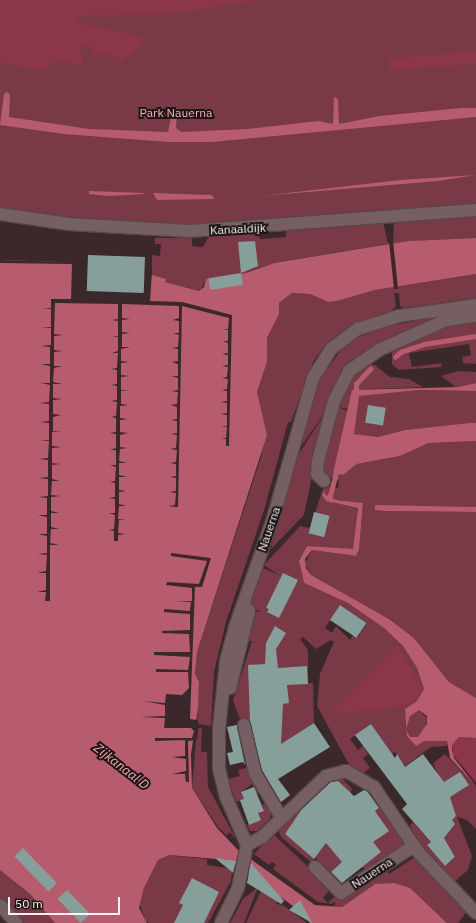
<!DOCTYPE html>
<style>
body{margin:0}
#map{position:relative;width:476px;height:923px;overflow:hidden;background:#3b282b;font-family:"IBM Plex Sans",sans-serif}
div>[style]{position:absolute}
.green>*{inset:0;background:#793946}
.forest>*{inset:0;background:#8b364a}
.water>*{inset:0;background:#b65c6e}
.pier>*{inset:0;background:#3b282b;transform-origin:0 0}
.stream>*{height:4.5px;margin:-2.25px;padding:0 2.25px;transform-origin:2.25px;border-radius:2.25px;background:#b65c6e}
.building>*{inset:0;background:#869f9a;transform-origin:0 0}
.roads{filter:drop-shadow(1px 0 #57474a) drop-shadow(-1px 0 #57474a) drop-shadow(0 1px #57474a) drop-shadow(0 -1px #57474a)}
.minor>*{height:12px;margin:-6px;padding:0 6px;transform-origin:6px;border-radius:6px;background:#755f62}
span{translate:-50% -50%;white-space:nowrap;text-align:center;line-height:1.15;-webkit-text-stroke:4px #1d1415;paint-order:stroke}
.park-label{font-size:12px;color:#f9afba}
.street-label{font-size:12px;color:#fef1f3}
.water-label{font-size:13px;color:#fab0bc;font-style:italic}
.scale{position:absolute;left:8px;top:897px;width:112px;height:18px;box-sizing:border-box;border:2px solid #fef1f3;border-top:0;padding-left:5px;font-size:12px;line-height:14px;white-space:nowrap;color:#fef1f3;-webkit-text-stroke:3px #1d1415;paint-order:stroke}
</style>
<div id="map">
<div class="green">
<div style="clip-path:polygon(0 0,476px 0,476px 207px,200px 228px,0 211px)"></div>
<div style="clip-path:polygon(476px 214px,476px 238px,408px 241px,273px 263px,246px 273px,206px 279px,200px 291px,165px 282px,152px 275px,152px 255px,160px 256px,161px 244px,155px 244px,155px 238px,192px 238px,192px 246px,203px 247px,210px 234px,259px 232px,260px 239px,286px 237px,286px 230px,383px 222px,388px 243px,393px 242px,394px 221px)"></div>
<div style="clip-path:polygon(476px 274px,476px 298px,404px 308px,400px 306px,399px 293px,394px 293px,396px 306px,393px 310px,344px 330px,327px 343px,313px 362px,291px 422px,288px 422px,265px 507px,226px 622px,214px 672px,211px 726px,197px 724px,199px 682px,195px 674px,197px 652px,261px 457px,266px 432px,257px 392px,267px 362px,267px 338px,279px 314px,279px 303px,292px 293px,310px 294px,328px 302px,337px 301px,375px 290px)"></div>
<div style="clip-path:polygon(443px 316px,367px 353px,297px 452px,320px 378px,342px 349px,357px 338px,383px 327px)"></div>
<div style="clip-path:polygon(476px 319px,476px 364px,463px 363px,462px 357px,471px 355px,469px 344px,409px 353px,412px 367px,442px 363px,441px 367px,399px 370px,392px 364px,392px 351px,444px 324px)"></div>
<div style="clip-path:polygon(evenodd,365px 364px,375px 365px,390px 377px,409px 379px,423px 387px,353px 390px,350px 409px,337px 407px,349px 411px,333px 473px,343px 475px,357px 464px,400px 456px,429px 443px,476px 441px,476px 507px,375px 506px,375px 510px,384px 511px,476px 512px,476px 698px,449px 682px,414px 638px,389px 619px,311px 575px,305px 563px,312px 550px,356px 556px,359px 550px,363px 503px,336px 500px,325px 494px,324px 490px,322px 495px,326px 501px,358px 508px,353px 550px,307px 546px,299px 561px,304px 583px,348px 603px,384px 628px,403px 646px,417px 668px,424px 689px,416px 702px,419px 710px,427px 718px,424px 741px,447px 741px,447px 746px,431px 747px,405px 766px,395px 752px,392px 754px,371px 724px,350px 739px,358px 750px,363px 746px,368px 754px,363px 758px,370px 768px,361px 774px,352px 769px,346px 759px,317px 706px,320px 674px,334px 642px,331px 640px,316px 649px,303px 637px,300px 639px,308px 650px,308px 683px,313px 683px,314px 723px,282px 744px,274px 747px,272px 739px,251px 743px,249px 723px,242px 724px,233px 701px,252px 641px,249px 641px,231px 688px,249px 611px,261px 612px,249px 607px,263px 568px,279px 575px,264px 565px,300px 526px,310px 528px,324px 486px,338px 488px,339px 481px,327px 476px,322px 467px,339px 393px,356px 368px,365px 364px,340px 605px,367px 623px,358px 637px,353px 635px,350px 640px,336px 626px,332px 633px,325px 628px,340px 605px,365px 364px,259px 715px,282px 716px,281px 732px,262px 731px,259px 715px)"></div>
<div style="clip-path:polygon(459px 371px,476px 372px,476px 383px,456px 387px,441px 376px)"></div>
<div style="clip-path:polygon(419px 390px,476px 391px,476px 423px,406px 430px,378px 437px,353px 434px,358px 395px)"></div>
<div style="clip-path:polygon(325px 413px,304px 515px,271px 549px,295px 460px)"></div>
<div style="clip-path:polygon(197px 728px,202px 728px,201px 752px,207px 752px,208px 787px,237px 841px,230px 832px,226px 835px,218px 827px,192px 788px)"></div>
<div style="clip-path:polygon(445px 754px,476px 786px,476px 829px,467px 820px,457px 817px,472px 856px,468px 870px,454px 882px,421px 849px,410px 826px,413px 822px,426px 837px,436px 829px,440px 834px,427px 845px,445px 866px,455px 858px,444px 838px,455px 824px,451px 820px,456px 816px,433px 763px)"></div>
<div style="clip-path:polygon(249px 767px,259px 792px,257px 794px,252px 784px,241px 792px,244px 799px,236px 802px,228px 779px,240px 776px,238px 770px)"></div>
<div style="clip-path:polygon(341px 777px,352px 789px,350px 794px,336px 779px,302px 808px,316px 825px,353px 853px,330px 873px,340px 885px,358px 872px,339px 886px,315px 857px,324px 846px,316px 839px,303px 812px,285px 834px,314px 859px,311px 862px,281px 837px,278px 829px,329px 780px)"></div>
<div style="clip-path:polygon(266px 804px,271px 810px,270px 819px,257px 831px,250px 831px,247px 825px,261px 820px,258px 813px,264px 810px,262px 805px)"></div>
<div style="clip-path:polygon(381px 807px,406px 844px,366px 871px,362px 866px,368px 836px,389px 831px,375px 811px)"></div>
<div style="clip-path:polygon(273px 834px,331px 888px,323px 898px,328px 903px,337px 894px,385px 869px,389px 874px,415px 857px,467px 911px,458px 923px,447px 923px,413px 891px,375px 884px,342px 907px,334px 906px,336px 902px,331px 904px,318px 902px,273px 869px,276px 865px,272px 862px,269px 865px,254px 854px)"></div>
<div style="clip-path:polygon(167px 855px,207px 859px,207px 865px,227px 868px,232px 872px,231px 881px,208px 923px,149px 923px,145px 920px,140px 905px,144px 888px,158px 860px)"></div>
<div style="clip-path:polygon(0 870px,30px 894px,55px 923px,21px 923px,0 900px)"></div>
<div style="clip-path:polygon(258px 887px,244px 923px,230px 923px,243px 899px)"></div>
<div style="clip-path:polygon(262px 889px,278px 901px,276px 904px,283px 905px,307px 923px,246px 923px)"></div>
</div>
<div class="forest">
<div style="clip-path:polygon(0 0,261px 0,179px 13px,77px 16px,74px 18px,78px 23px,124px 32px,142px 38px,144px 43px,121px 61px,107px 52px,94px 55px,91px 48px,84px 44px,79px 51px,83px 53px,81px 64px,72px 65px,62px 59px,41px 70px,0 63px)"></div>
<div style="clip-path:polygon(476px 51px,476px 64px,391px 70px,387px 59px)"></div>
<div style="clip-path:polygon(398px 645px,422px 689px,417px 698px,400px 707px,330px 714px)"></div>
<div style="clip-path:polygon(459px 737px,476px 738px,476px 783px,453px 755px,452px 745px)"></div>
</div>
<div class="water">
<div style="clip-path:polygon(7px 92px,10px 95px,9px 117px,89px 129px,168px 132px,173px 107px,177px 110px,176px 128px,181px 132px,247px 129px,318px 121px,333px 124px,334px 97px,338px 99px,339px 124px,380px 116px,461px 108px,476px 108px,476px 117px,212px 142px,168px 142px,64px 134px,0 125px,4px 94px)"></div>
<div style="clip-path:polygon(476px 175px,438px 181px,261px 196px,400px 180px)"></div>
<div style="clip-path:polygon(89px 191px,144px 193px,145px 194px,109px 196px,89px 194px)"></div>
<div style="clip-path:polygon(153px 193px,212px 195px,214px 199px,157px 200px)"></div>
<div style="clip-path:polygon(476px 238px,476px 274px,375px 290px,337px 301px,328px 302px,310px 294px,292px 293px,279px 303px,279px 314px,267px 338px,267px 362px,257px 392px,267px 435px,197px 652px,195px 674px,199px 682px,198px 708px,191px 754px,192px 788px,217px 828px,238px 850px,315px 905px,342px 907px,375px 884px,394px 883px,410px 888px,447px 923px,310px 923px,300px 911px,229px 860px,169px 855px,158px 860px,144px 888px,139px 908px,147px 923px,55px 923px,30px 894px,0 870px,0 260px,61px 262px,152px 275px,166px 279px,165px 282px,199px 291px,204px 287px,206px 279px,246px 273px,274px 263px,408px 241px)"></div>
<div style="clip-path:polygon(476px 383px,476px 391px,419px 390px,359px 396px,354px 434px,378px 437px,405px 430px,470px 423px,476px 423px,476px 441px,429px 443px,400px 456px,357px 464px,343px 475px,333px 473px,352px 390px,458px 387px)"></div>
<div style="clip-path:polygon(evenodd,324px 490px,325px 494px,336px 500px,363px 503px,359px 550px,356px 556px,312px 550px,305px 559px,306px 568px,311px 575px,389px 619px,414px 638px,449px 682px,476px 698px,476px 738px,459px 737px,452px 745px,452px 750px,454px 758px,476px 786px,450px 758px,447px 741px,424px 741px,416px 746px,407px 736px,405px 709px,416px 702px,424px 689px,417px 668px,403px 646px,384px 628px,348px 603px,304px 583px,299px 561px,307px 546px,353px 549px,358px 508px,326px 501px,322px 495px,324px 490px,419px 710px,427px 716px,427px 724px,418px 737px,410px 737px,406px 730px,410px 716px,419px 710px)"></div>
<div style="clip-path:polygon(375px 505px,476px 507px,476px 512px,384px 511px,375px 510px)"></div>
</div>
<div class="pier">
<div style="left:393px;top:241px;width:48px;height:4px;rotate:84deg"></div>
<div style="clip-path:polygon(0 260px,130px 264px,152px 272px,150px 301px,182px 302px,232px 315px,229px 446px,226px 446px,226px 439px,221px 439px,226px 438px,227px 427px,221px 426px,227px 426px,227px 415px,221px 414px,227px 413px,227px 403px,221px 402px,227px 401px,227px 391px,222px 390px,227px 389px,228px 379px,222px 378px,227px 377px,228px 367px,222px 366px,228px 365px,228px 355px,222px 354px,228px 353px,228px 343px,223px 341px,228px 341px,228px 330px,223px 329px,228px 329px,229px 318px,182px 306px,178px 507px,175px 507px,169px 506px,175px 505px,176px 493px,170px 492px,176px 491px,176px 478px,170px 477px,176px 476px,176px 464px,170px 463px,176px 462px,177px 450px,170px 449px,176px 448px,177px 435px,171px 434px,177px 433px,177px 421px,171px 420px,177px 419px,177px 407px,171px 405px,177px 404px,178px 392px,172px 391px,178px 390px,178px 378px,172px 376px,178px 376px,178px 364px,172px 362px,178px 361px,178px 349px,172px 348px,178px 347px,179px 335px,173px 333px,179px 333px,179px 321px,173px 320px,179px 318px,179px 306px,122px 304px,122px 318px,130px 319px,122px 320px,122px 332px,130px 333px,122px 334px,122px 347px,130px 347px,121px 349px,121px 361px,129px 362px,121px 363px,121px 375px,129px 376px,121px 377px,121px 390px,129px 390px,121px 391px,121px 404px,128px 405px,120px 406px,120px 418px,128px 419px,120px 420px,120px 432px,128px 433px,120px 435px,120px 447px,127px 448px,120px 449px,119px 461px,127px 463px,119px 463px,119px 475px,127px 477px,119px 477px,119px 490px,126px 491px,119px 492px,119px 504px,126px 506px,119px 506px,118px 519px,126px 520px,119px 520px,118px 533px,125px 534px,118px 535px,118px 541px,114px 541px,114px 531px,109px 530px,114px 529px,115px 515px,109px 513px,115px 513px,115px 499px,109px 498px,115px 497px,115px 483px,110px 482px,115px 481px,116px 467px,110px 465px,116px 465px,116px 450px,110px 450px,116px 448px,116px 434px,110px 433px,116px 432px,116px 418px,111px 417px,116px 416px,117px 402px,111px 401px,117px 400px,117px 386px,111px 385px,117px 384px,117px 370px,111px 369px,117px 368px,118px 353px,112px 353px,118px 351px,118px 337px,112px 337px,118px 336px,118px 321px,112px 320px,118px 319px,118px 304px,55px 303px,54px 334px,63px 335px,54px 336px,54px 350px,62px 351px,54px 352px,54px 366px,62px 366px,54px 368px,53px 382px,62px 384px,53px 384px,53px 398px,62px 399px,53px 400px,53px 414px,61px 415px,53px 417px,53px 431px,61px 431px,52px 432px,52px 446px,61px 447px,52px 448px,52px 463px,60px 464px,52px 465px,52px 479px,60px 481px,52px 481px,51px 495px,60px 496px,51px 497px,51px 511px,59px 513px,51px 513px,51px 527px,59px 529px,51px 529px,50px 543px,59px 545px,50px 545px,50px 601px,45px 601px,46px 592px,37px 592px,46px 590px,46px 573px,37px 573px,46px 571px,47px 555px,38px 554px,47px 553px,47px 536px,38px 534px,47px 534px,47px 517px,38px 515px,47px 515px,47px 498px,39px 497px,48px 496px,48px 479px,39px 478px,48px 477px,48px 460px,39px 459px,48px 458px,49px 441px,40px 440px,49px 440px,49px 423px,40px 422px,49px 421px,49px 404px,40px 403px,49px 402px,50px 385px,41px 383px,50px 383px,50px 366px,41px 364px,50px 364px,50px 347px,41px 346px,51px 345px,51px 328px,41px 328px,51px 327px,51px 309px,42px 308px,51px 308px,51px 299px,71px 299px,72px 264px,0 263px)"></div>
<div style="clip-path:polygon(171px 553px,211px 558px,202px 587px,195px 587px,190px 719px,197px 720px,199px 724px,197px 740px,188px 741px,189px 782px,186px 782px,185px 774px,172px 774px,186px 771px,186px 759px,172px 757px,185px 756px,185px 740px,155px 741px,155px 738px,192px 738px,194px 731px,191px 728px,164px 728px,165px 718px,140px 717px,165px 716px,165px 705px,143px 701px,165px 703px,166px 694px,182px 695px,189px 688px,188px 672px,156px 672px,156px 669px,188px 670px,190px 657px,154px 655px,154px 652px,190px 652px,189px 634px,162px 633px,162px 631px,190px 630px,190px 614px,164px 612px,164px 609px,190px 611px,191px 602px,175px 601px,192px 601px,192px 588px,166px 585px,167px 582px,199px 584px,207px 561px,171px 556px)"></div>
</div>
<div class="stream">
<div style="left:395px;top:357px;width:8px;rotate:-40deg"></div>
<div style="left:401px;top:352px;width:24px;rotate:-19deg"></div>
<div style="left:424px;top:344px;width:53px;rotate:-8.7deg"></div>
<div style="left:356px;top:394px;width:10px;rotate:-90deg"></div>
<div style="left:356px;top:384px;width:21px;rotate:-47deg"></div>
<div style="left:331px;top:500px;width:2px;rotate:-153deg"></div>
<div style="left:329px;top:499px;width:30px;rotate:-75deg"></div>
</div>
<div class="building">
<div style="clip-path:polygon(255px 241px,258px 266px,241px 273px,238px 242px)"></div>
<div style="left:88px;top:255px;width:57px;height:36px;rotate:2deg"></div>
<div style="left:241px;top:273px;width:12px;height:33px;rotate:81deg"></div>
<div style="left:368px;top:405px;width:18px;height:18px;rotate:9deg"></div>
<div style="left:314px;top:512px;width:16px;height:22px;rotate:14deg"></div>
<div style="clip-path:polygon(283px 573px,298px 580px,279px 618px,267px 612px,269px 609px,266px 608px)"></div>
<div style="left:340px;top:605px;width:32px;height:18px;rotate:34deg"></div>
<div style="clip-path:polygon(275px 626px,286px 633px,276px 649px,278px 668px,307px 666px,308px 684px,287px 685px,289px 703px,283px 704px,281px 744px,314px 723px,330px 747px,278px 779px,290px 795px,281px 802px,262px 770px,250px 722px,248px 665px,265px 664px,266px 643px)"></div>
<div style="clip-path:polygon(371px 724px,395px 758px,397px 754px,405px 767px,423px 754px,444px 782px,460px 772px,469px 785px,450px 797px,456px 816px,452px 820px,455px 824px,444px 838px,455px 857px,445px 866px,427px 845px,431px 842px,402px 809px,407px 804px,355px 735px)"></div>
<div style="clip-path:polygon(237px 725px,237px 727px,245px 765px,243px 762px,230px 765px,227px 753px,233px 752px,227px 727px)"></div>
<div style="clip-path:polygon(338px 781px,354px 796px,364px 790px,367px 791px,379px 808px,375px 811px,389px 831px,373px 842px,381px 852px,342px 883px,331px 872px,342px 862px,326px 843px,314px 859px,285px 834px,302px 809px,331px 782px)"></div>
<div style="clip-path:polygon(254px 787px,264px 811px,258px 813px,261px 820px,249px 825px,240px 800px,244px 799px,241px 792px)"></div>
<div style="left:23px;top:848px;width:49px;height:12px;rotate:46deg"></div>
<div style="clip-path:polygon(215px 858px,236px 861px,233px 873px,232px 872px)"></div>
<div style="clip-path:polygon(251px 863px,284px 901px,281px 904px,247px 883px)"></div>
<div style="clip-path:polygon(192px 878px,219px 892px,204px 923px,174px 923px,183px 905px,179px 903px)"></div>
<div style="left:67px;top:890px;width:33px;height:13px;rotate:46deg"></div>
<div style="clip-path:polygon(300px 900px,312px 923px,289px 910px)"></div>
</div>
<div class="roads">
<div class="minor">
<div style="left:0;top:214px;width:70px;rotate:8.2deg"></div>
<div style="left:69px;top:224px;width:121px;rotate:3.3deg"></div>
<div style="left:190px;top:231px;width:287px;rotate:-4.2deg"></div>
<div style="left:324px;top:481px;width:10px;rotate:-135deg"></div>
<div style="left:317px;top:474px;width:13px;rotate:-86deg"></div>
<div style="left:318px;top:461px;width:62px;rotate:-75.1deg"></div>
<div style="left:334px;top:401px;width:34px;rotate:-63deg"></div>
<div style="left:349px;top:371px;width:37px;rotate:-35deg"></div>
<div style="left:379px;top:350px;width:73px;rotate:-24.1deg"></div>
<div style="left:446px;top:320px;width:30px;rotate:-8deg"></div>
<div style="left:248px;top:610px;width:1px;rotate:45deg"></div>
<div style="left:249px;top:611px;width:79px;rotate:103.9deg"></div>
<div style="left:230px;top:688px;width:26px;rotate:-83deg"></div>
<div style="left:233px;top:662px;width:54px;rotate:-73.9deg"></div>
<div style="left:244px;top:725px;width:49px;rotate:77.1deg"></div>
<div style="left:255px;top:773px;width:51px;rotate:59.4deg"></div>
<div style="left:247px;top:845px;width:17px;rotate:-28deg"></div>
<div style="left:262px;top:837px;width:88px;rotate:-43.6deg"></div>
<div style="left:326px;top:776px;width:21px;rotate:-14deg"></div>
<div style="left:346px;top:771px;width:32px;rotate:30deg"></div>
<div style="left:374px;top:787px;width:78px;rotate:55.9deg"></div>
<div style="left:418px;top:852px;width:84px;rotate:46.4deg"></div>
<div style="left:315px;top:867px;width:37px;rotate:45deg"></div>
<div style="left:341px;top:893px;width:87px;rotate:-32.8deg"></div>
<div style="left:0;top:905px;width:24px;rotate:48deg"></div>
<div style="left:221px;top:923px;width:39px;rotate:-64deg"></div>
<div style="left:238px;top:888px;width:44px;rotate:-78.2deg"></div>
<div style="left:247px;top:845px;width:52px;rotate:-113.6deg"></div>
<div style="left:226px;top:797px;width:30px;rotate:-104deg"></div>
<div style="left:219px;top:768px;width:40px;rotate:-90deg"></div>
<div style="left:219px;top:728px;width:67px;rotate:-84deg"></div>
<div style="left:226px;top:661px;width:35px;rotate:-75deg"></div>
<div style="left:235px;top:627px;width:111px;rotate:-70.6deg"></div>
<div style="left:272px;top:522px;width:150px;rotate:-74.1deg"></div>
<div style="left:313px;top:378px;width:34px;rotate:-58deg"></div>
<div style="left:331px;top:349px;width:34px;rotate:-37deg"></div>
<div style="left:358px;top:329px;width:43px;rotate:-17.6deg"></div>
<div style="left:399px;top:316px;width:78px;rotate:-8.1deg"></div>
</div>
</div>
<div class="park-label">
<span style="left:176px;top:113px">Park Nauerna</span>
</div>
<div class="street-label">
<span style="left:238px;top:229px;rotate:-3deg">Kanaaldijk</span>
<span style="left:269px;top:529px;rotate:-71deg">Nauerna</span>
<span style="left:372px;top:873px;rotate:-33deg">Nauerna</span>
</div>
<div class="water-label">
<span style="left:121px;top:767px;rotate:38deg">Zijkanaal D</span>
</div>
<div class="scale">50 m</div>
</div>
